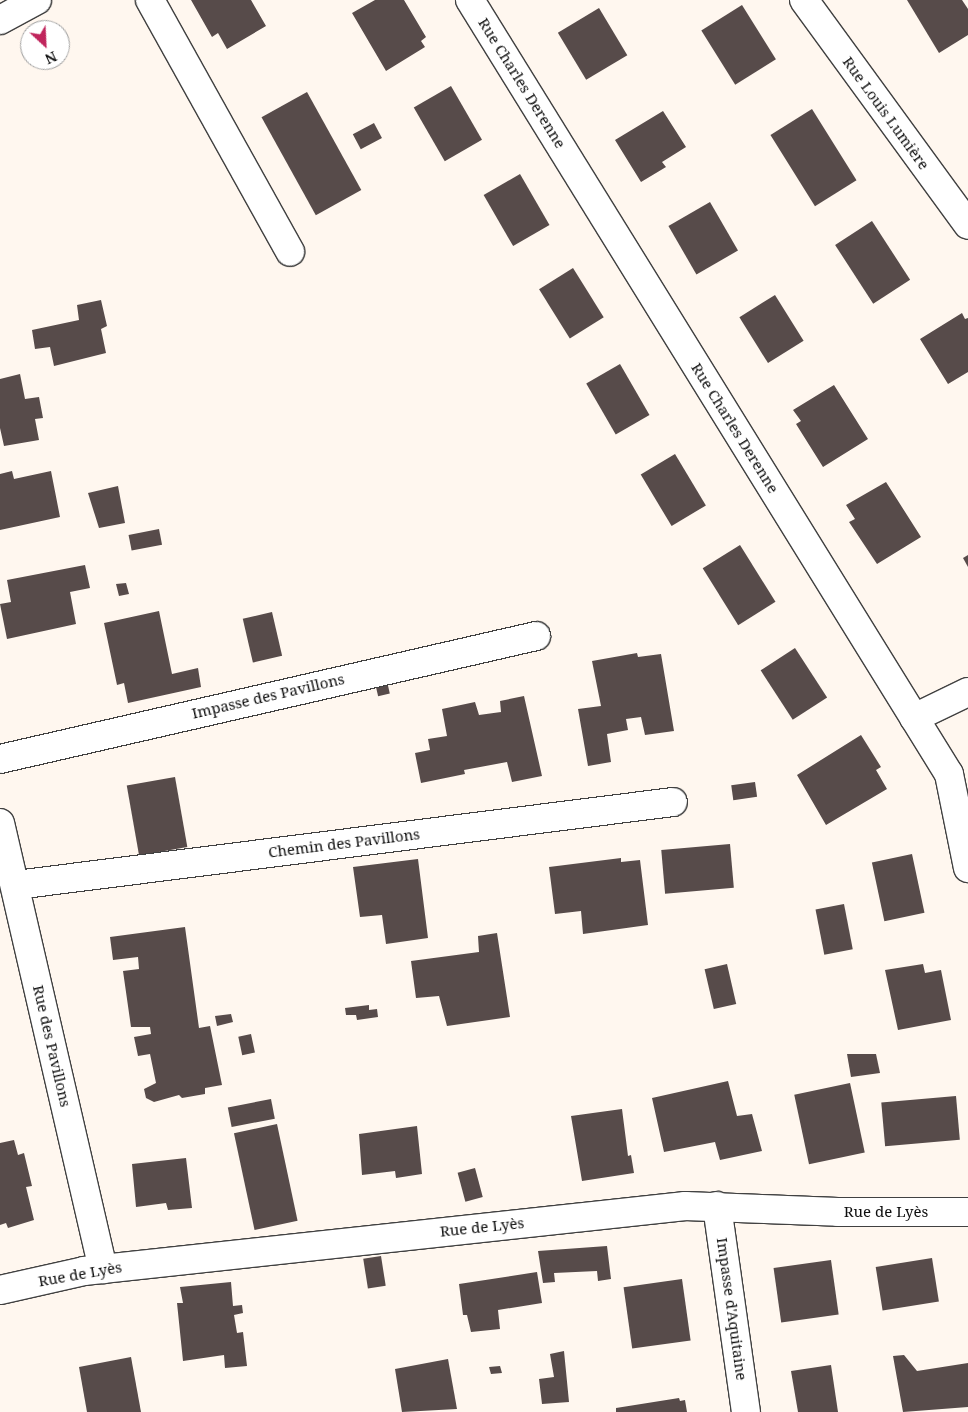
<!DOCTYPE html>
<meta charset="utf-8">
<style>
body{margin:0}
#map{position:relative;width:968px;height:1412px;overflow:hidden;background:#fff7ef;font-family:"Noto Serif",serif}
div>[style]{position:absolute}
.building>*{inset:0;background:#574b4a;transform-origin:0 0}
.roads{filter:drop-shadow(1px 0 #414141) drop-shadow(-1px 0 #414141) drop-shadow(0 1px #414141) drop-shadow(0 -1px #414141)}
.minor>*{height:28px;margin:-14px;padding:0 14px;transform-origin:14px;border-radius:14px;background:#fff}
span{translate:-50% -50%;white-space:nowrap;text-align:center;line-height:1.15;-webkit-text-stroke:5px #fff;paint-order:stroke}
.street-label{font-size:15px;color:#0e0e0e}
.north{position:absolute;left:20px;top:20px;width:50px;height:50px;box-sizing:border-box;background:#fff;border:1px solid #9f9f9f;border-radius:50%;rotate:155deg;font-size:14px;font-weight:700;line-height:20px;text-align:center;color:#0e0e0e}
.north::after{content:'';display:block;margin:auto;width:18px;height:22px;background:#c0255c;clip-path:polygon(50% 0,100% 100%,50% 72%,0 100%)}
</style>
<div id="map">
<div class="building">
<div style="clip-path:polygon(191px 0,251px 0,266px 26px,227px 49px,218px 33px,212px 37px)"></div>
<div style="clip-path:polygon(375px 0,404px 0,426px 37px,421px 41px,425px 47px,386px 71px,352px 13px)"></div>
<div style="clip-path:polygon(907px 0,962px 0,968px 9px,968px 35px,939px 53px)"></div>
<div style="left:742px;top:5px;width:64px;height:48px;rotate:58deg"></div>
<div style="left:599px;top:8px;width:55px;height:48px;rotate:59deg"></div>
<div style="left:451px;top:86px;width:62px;height:43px;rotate:60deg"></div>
<div style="left:307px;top:92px;width:112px;height:52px;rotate:61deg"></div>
<div style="left:812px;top:109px;width:84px;height:49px;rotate:58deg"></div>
<div style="clip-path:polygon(663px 111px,686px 147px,662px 162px,666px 167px,641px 182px,615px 140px)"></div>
<div style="left:374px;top:123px;width:17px;height:24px;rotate:62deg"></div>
<div style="left:520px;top:174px;width:59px;height:42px;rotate:60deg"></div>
<div style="left:710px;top:202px;width:56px;height:48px;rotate:60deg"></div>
<div style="left:872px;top:221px;width:70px;height:44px;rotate:57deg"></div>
<div style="left:573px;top:268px;width:58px;height:40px;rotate:58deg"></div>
<div style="left:775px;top:295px;width:54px;height:42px;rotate:58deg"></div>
<div style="clip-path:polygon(101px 300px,107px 326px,101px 329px,106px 353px,54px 366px,50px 347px,35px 349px,32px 330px,79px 320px,77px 305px)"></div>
<div style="clip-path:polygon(962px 313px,965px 319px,968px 318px,968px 372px,948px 384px,920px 339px)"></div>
<div style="left:620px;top:364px;width:59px;height:39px;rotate:60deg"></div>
<div style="clip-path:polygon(20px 374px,25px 399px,39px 397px,43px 418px,35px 419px,39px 440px,4px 446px,0 428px,0 379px)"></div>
<div style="clip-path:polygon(834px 385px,868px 439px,823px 467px,796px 424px,801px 421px,793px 410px)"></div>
<div style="left:675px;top:454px;width:60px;height:40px;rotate:59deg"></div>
<div style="clip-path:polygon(12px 471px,14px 479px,51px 471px,60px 517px,0 530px,0 474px)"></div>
<div style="clip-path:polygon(886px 482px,921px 537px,877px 564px,849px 522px,855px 519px,846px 505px)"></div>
<div style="clip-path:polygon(118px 486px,125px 523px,99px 528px,88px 493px)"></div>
<div style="left:159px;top:529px;width:16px;height:31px;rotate:79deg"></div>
<div style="left:740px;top:545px;width:67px;height:44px;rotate:58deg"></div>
<div style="clip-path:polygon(968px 555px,968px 567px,963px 558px)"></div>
<div style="clip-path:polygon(85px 565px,90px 588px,70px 592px,76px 624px,7px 639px,0 604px,11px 602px,7px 580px)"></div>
<div style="clip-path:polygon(126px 583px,129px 594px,119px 596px,116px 584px)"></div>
<div style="clip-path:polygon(159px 611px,172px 674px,198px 668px,201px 687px,128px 703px,124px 683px,117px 685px,104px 623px)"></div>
<div style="left:272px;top:612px;width:45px;height:30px;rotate:77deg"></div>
<div style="left:795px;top:648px;width:59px;height:41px;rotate:57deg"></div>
<div style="clip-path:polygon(637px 653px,638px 657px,661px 654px,674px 731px,645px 735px,641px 717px,626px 719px,628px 730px,607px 734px,611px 762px,588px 766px,578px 709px,601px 706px,592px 661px)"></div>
<div style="left:386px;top:677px;width:17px;height:12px;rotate:77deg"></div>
<div style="clip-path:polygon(524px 696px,542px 776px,512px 782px,507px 762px,464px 770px,465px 774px,421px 783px,415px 753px,430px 750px,428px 739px,447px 736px,442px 709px,475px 702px,479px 715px,501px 712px,500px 701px)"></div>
<div style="clip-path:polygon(861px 735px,881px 767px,876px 770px,887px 789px,826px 825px,797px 775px)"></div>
<div style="left:175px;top:777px;width:71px;height:49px;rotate:80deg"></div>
<div style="left:755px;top:782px;width:15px;height:24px;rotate:82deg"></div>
<div style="left:730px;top:844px;width:44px;height:69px;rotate:85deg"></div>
<div style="left:912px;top:854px;width:60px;height:41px;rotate:78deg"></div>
<div style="clip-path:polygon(621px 858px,621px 862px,640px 860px,648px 925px,583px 934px,581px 911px,555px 914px,549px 867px)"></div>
<div style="clip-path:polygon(418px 859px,428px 938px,386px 944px,382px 915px,360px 917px,353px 867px)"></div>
<div style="left:844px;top:904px;width:46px;height:29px;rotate:79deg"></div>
<div style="clip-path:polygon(185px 927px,199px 1028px,210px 1026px,222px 1085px,205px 1088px,205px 1094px,182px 1098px,179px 1095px,154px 1102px,146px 1098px,144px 1089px,156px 1083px,150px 1054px,138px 1056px,134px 1037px,151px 1034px,150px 1027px,131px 1027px,123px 971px,139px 969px,138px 957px,113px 960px,110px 937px)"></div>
<div style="clip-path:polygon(497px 933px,510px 1017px,447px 1026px,439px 996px,416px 998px,411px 961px,479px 952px,478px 936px)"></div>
<div style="left:727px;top:964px;width:41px;height:23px;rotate:77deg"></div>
<div style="clip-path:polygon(923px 964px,925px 973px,941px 970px,951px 1020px,898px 1030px,885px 970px)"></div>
<div style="clip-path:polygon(369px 1005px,369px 1010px,377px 1009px,378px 1017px,357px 1020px,356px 1015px,346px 1015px,345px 1008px)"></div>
<div style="clip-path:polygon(231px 1014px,233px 1022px,217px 1026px,215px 1016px)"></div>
<div style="left:251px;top:1034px;width:19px;height:13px;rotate:78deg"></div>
<div style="clip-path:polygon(847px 1054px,876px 1054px,880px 1073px,851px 1077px)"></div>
<div style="clip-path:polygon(728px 1081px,737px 1116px,752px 1114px,762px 1151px,720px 1160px,715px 1142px,664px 1152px,652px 1098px)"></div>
<div style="left:850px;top:1083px;width:71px;height:57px;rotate:78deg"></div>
<div style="left:956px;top:1096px;width:44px;height:75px;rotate:85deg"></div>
<div style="left:271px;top:1099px;width:20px;height:44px;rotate:79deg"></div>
<div style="clip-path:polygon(622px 1109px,628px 1156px,631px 1155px,634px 1173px,582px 1181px,571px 1116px)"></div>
<div style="left:277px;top:1124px;width:99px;height:44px;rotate:78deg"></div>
<div style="clip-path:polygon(417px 1126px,422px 1174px,396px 1178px,395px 1171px,362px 1175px,359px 1134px)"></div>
<div style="clip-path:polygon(14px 1140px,18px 1155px,24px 1153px,32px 1186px,26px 1187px,34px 1220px,8px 1228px,6px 1223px,0 1225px,0 1143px)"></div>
<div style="clip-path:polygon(186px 1158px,192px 1208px,168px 1210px,166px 1203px,136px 1207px,132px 1164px)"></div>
<div style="left:475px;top:1168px;width:30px;height:18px;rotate:75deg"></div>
<div style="clip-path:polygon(607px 1246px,611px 1279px,598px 1281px,597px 1271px,554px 1273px,555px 1282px,543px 1283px,538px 1251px)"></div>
<div style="left:381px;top:1256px;width:30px;height:18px;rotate:81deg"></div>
<div style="left:932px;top:1258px;width:44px;height:57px;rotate:81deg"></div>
<div style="left:831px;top:1260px;width:55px;height:58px;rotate:82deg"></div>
<div style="clip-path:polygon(537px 1272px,542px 1303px,498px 1310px,500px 1329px,471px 1332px,467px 1315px,463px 1315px,459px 1284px)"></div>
<div style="left:682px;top:1279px;width:62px;height:59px;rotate:82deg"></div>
<div style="clip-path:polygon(231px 1282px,233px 1306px,242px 1305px,243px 1313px,234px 1315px,237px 1333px,243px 1332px,247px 1366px,225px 1368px,224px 1355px,183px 1361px,177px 1303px,183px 1303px,180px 1287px)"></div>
<div style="clip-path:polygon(564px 1351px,569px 1402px,542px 1404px,539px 1379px,554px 1377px,550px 1354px)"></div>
<div style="clip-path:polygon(904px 1355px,917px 1371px,968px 1363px,968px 1407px,903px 1412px,893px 1356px)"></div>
<div style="clip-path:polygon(131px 1357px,141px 1412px,87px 1412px,79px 1367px)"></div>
<div style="clip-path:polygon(448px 1359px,457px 1409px,402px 1412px,395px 1369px)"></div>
<div style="clip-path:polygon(831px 1365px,838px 1412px,798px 1412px,791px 1371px)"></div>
<div style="clip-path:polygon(500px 1366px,502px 1373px,491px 1374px,489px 1367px)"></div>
<div style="clip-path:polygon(679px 1398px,680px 1401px,685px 1400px,687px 1412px,616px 1412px,616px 1408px)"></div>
</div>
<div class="roads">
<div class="minor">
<div style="left:150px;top:0;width:288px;rotate:60.9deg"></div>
<div style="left:470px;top:0;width:910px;rotate:58.25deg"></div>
<div style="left:949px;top:774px;width:96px;rotate:78.6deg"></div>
<div style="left:804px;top:0;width:278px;rotate:53.9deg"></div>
<div style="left:0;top:20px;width:42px;rotate:-28.4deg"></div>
<div style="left:914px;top:718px;width:60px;rotate:-25.7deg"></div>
<div style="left:0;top:759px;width:550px;rotate:-12.92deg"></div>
<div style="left:0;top:823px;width:458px;rotate:77deg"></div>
<div style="left:16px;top:885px;width:662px;rotate:-7.2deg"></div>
<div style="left:717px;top:1206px;width:208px;rotate:82deg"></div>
<div style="left:0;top:1290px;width:86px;rotate:-12.7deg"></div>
<div style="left:84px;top:1271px;width:605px;rotate:-6.17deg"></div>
<div style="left:685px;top:1206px;width:153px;rotate:2.2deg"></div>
<div style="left:838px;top:1212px;width:130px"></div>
</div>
</div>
<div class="street-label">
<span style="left:522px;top:83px;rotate:58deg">Rue Charles Derenne</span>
<span style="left:886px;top:113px;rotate:54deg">Rue Louis Lumière</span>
<span style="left:735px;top:428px;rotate:58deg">Rue Charles Derenne</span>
<span style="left:268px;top:696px;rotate:-13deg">Impasse des Pavillons</span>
<span style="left:344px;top:843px;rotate:-7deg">Chemin des Pavillons</span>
<span style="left:52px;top:1046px;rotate:77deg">Rue des Pavillons</span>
<span style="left:886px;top:1212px">Rue de Lyès</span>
<span style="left:482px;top:1227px;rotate:-6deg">Rue de Lyès</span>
<span style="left:80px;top:1274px;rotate:-10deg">Rue de Lyès</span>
<span style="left:732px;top:1309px;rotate:82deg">Impasse d'Aquitaine</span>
</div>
<div class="north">N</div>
</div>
